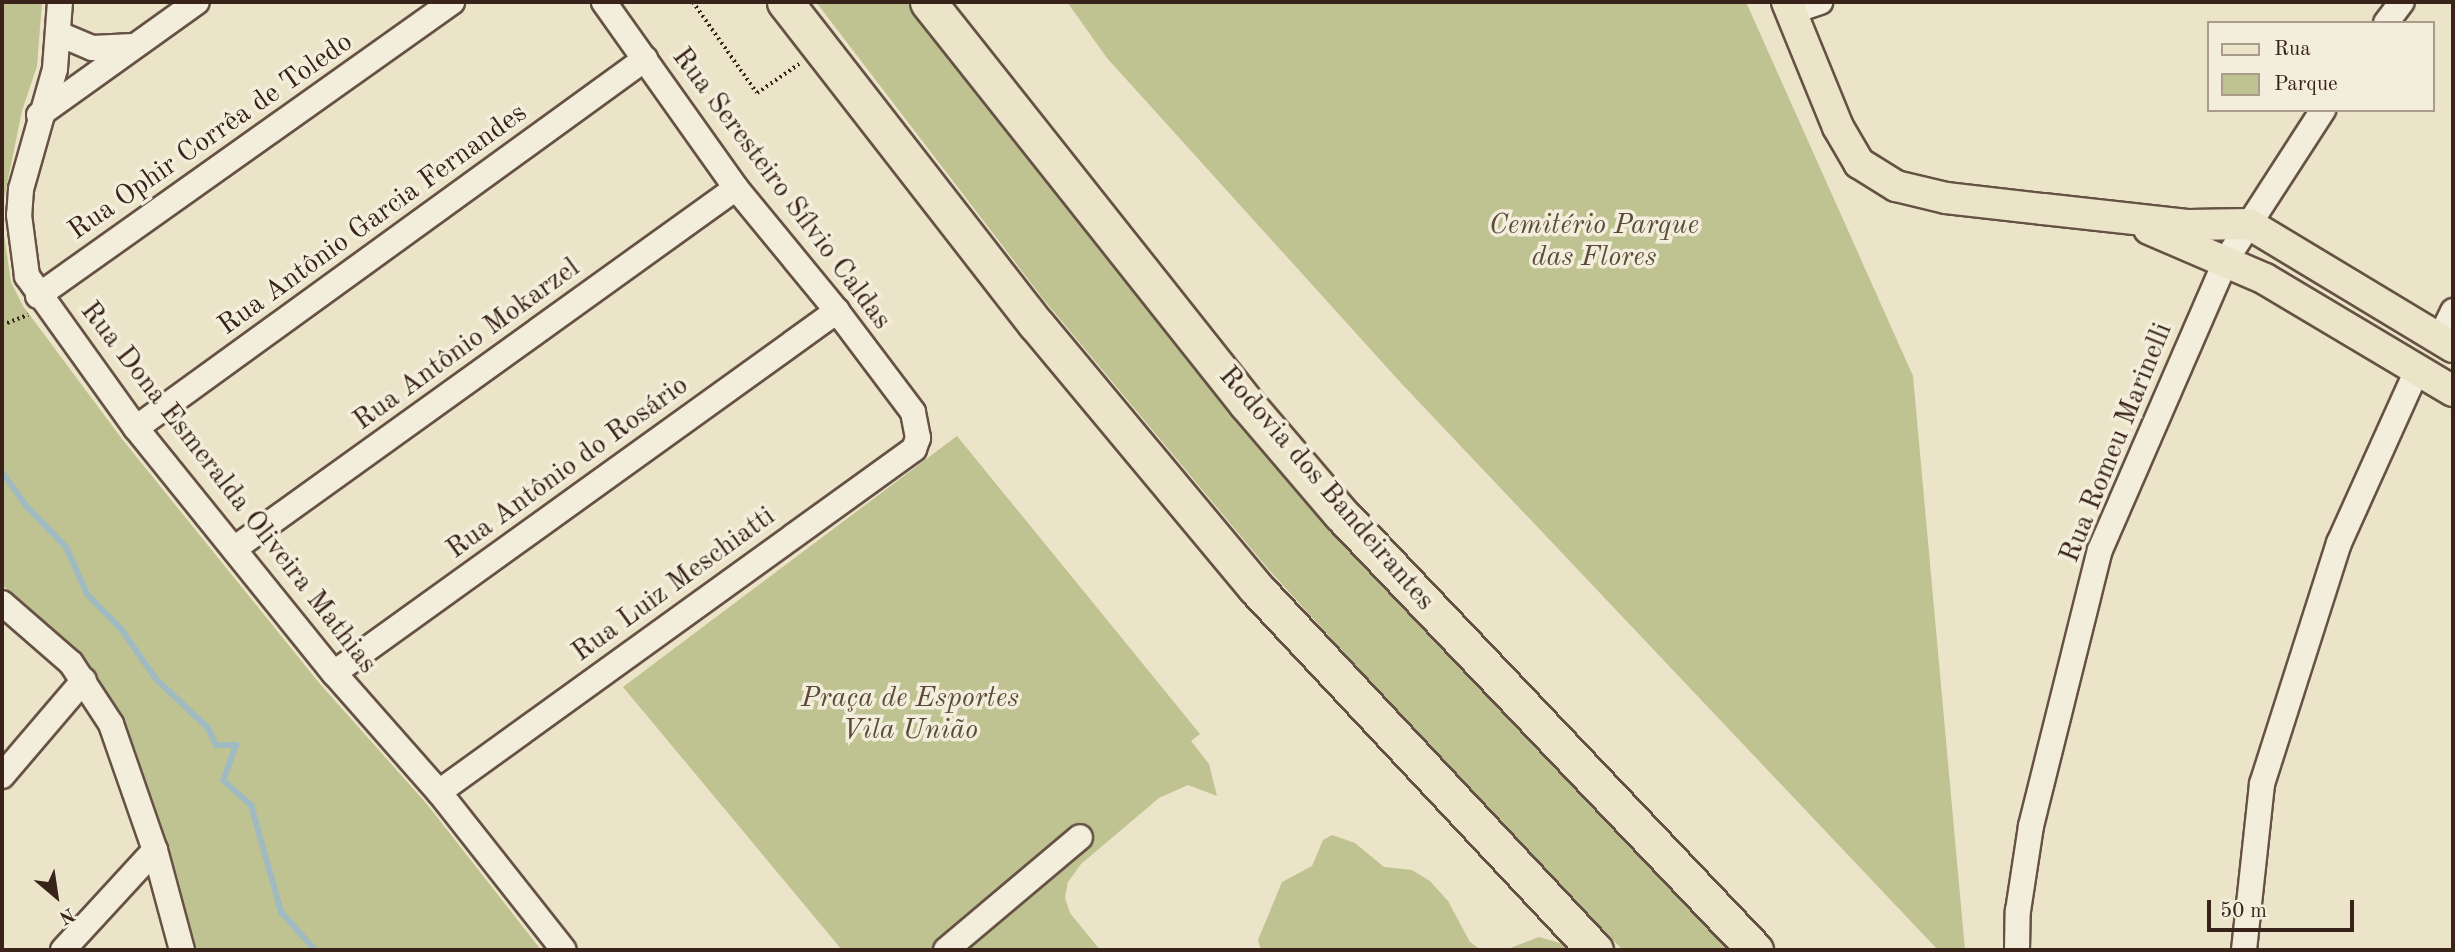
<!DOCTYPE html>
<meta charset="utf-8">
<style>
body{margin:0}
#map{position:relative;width:2455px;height:952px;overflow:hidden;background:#ece4c8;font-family:"Old Standard TT",serif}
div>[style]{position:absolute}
.green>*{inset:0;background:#bfc291}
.stream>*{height:6px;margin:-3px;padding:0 3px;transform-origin:3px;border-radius:3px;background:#9fbbc1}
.path>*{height:3.5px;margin-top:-1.75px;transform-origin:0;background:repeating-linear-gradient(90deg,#392219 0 2px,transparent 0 5.5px)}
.roads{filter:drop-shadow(2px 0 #665245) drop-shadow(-2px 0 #665245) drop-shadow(0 2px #665245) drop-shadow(0 -2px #665245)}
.minor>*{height:24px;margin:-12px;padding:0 12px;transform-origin:12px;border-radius:12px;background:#f3eddb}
.major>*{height:30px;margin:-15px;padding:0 15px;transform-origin:15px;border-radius:15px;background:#ece4c8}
.highway>*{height:35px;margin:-17.5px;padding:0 17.5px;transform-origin:17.5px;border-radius:17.5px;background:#ece4c8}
span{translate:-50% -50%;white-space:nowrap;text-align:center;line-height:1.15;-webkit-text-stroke:7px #f3eddb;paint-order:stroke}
.street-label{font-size:28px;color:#392219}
.park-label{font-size:28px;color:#5a4a37;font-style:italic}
.frame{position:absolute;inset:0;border:4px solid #392219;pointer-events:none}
.legend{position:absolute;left:2207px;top:21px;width:228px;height:91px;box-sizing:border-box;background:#f3eddb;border:2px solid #a99c8d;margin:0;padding:9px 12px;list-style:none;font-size:21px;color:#392219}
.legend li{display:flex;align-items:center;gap:14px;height:35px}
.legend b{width:35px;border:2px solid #a99c8d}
.north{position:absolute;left:21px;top:861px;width:70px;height:70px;-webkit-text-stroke:5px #f3eddb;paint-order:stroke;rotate:151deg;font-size:19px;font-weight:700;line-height:28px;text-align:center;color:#392219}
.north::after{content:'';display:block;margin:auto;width:24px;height:32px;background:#392219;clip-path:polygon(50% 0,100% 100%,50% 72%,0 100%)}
.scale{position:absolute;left:2207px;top:900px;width:147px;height:32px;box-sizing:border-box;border:4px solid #392219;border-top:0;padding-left:9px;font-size:21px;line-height:24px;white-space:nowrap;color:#392219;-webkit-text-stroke:5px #f3eddb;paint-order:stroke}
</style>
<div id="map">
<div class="green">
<div style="clip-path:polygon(2px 2px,42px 2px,37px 66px,22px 111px,2px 208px)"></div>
<div style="clip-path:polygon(816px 2px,907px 2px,1100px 251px,1325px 521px,1729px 950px,1623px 950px,1523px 850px,1269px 570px,1044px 300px)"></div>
<div style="clip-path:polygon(1067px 2px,1746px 2px,1913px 376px,1965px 950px,1938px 950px,1401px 383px,1107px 58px)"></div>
<div style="clip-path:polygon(2px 221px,11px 282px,23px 306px,122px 439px,320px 684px,426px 803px,541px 950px,196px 950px,167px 846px,123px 718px,81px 654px,2px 585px)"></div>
<div style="clip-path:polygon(957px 436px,1200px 734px,1191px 741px,1209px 764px,1217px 796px,1188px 785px,1159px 798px,1081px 864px,1068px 882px,1065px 898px,1070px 913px,1100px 950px,842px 950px,623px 687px)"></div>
<div style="clip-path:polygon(1332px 835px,1355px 843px,1384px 867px,1412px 870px,1430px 881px,1448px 901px,1470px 942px,1481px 950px,1261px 950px,1258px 940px,1282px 882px,1312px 866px,1323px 840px)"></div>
<div style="clip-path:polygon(1539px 937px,1567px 945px,1573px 950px,1505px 950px)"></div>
</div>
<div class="stream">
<div style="left:2px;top:472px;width:44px;rotate:54.2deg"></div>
<div style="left:28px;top:508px;width:54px;rotate:45.7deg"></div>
<div style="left:66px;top:547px;width:51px;rotate:65.9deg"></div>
<div style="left:87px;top:594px;width:49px;rotate:45.8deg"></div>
<div style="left:121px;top:629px;width:61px;rotate:55deg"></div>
<div style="left:156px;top:679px;width:71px;rotate:43.3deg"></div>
<div style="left:208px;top:728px;width:19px;rotate:65deg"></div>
<div style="left:216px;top:745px;width:20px"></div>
<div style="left:236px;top:745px;width:37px;rotate:110deg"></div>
<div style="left:223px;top:780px;width:38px;rotate:42deg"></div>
<div style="left:251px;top:805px;width:111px;rotate:74.3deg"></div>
<div style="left:281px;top:912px;width:51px;rotate:48.2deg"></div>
</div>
<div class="path">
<div style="left:693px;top:2px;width:111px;rotate:54.9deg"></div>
<div style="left:757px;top:93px;width:51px;rotate:-34.6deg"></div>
<div style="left:2px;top:325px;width:28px;rotate:-21deg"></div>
</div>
<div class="roads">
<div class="minor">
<div style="left:60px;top:2px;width:67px;rotate:94.3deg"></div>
<div style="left:55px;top:69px;width:125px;rotate:105.8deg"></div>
<div style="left:21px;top:189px;width:26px;rotate:94deg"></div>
<div style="left:19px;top:215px;width:62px;rotate:82.5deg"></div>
<div style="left:27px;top:276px;width:187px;rotate:54.4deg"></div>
<div style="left:136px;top:428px;width:315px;rotate:51.1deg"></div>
<div style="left:334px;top:673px;width:159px;rotate:48.6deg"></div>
<div style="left:439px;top:792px;width:201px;rotate:51.7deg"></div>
<div style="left:1791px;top:12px;width:31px;rotate:-19deg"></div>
<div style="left:2386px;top:23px;width:26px;rotate:-53deg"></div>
<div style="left:59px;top:34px;width:36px;rotate:23deg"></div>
<div style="left:92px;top:48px;width:41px;rotate:-2.8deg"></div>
<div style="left:39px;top:115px;width:194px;rotate:-35.6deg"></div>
<div style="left:38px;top:296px;width:508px;rotate:-35.38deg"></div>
<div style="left:2440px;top:338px;width:30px;rotate:-64deg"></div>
<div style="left:136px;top:428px;width:629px;rotate:-35.94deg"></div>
<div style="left:234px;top:549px;width:618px;rotate:-35.72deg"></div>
<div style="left:2px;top:603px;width:91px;rotate:41deg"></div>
<div style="left:71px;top:663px;width:73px;rotate:56.7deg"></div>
<div style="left:111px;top:724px;width:133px;rotate:70.8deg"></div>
<div style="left:155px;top:850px;width:104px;rotate:74.9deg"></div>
<div style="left:334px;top:673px;width:620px;rotate:-35.74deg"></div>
<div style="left:2px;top:776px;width:126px;rotate:-49.5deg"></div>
<div style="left:439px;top:792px;width:586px;rotate:-35.83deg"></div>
<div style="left:914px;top:449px;width:12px;rotate:-70deg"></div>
<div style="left:918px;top:438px;width:26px;rotate:-101deg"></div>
<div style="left:913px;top:412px;width:126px;rotate:-127deg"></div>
<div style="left:837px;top:311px;width:159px;rotate:-129.4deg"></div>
<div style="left:736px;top:188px;width:228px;rotate:-125.4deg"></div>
<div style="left:63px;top:950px;width:136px;rotate:-47.4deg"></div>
<div style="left:946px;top:950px;width:175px;rotate:-40.1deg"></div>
<div style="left:2017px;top:950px;width:39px;rotate:-89deg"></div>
<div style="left:2018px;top:911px;width:86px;rotate:-81.3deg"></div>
<div style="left:2031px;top:826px;width:284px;rotate:-76deg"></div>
<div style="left:2100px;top:550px;width:316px;rotate:-66.5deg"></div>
<div style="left:2226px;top:260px;width:179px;rotate:-57.1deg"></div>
<div style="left:2244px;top:950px;width:167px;rotate:-83.8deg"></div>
<div style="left:2262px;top:784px;width:253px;rotate:-72.3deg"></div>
<div style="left:2339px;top:543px;width:190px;rotate:-65.7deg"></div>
</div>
<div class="major">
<div style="left:1787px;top:2px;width:135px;rotate:67.8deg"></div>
<div style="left:1838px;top:127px;width:42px;rotate:59.7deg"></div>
<div style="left:1859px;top:163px;width:44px;rotate:31.9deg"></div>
<div style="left:1896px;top:186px;width:51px;rotate:13.5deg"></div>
<div style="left:1946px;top:198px;width:98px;rotate:6.5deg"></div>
<div style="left:2043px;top:209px;width:147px;rotate:6.3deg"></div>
<div style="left:2189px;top:225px;width:60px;rotate:-1deg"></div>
<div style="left:2249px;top:224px;width:238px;rotate:31.1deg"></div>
<div style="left:2149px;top:229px;width:126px;rotate:23.3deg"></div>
<div style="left:2265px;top:279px;width:219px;rotate:30.8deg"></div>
</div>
<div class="highway">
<div style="left:785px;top:2px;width:408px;rotate:52.1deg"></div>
<div style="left:1036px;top:324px;width:344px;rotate:50.2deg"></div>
<div style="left:1256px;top:588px;width:496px;rotate:46.9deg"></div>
<div style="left:928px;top:2px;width:513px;rotate:51.57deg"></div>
<div style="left:1247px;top:404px;width:145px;rotate:49.5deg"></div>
<div style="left:1341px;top:514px;width:601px;rotate:46.48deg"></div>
</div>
</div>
<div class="street-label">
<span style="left:211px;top:137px;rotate:-35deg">Rua Ophir Corrêa de Toledo</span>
<span style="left:781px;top:189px;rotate:53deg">Rua Seresteiro Sílvio Caldas</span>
<span style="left:373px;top:220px;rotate:-36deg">Rua Antônio Garcia Fernandes</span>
<span style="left:467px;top:345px;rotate:-36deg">Rua Antônio Mokarzel</span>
<span style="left:2117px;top:443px;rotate:-68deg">Rua Romeu Marinelli</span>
<span style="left:568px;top:468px;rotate:-36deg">Rua Antônio do Rosário</span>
<span style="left:228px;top:488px;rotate:52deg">Rua Dona Esmeralda Oliveira Mathias</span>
<span style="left:1326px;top:489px;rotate:49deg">Rodovia dos Bandeirantes</span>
<span style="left:674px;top:585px;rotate:-36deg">Rua Luiz Meschiatti</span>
</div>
<div class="park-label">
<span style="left:1594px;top:242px">Cemitério Parque<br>das Flores</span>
<span style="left:910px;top:715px">Praça de Esportes<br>Vila União</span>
</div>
<div class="frame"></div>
<ul class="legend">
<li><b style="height:9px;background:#ece4c8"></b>Rua</li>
<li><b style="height:19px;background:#bfc291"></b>Parque</li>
</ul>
<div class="north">N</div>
<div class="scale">50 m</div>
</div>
